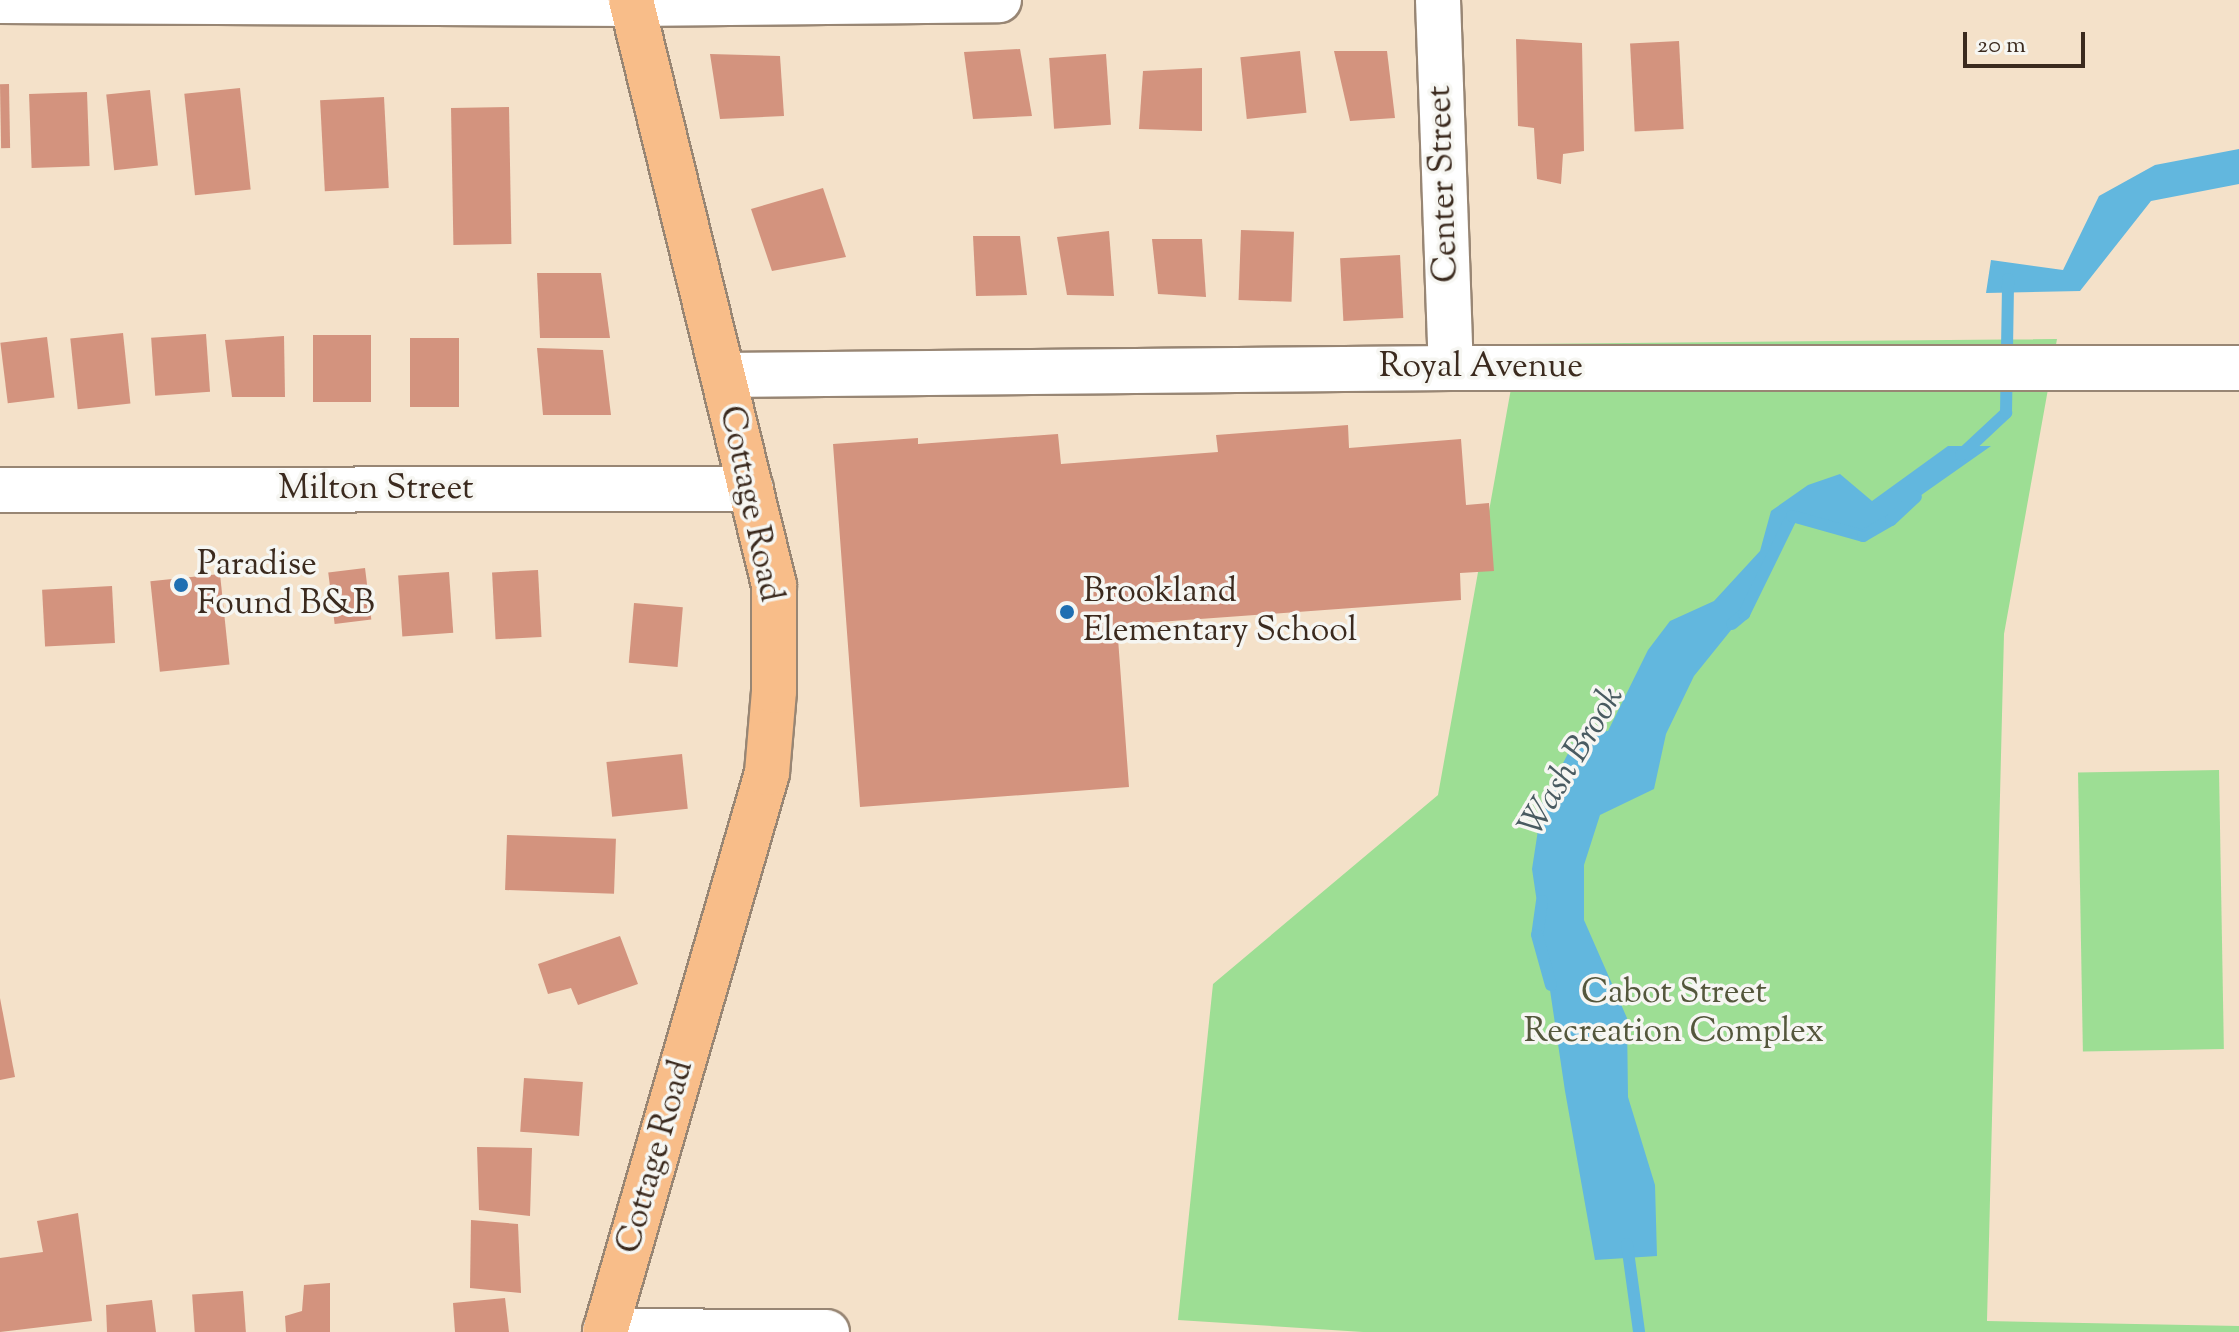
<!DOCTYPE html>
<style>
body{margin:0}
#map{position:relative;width:2239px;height:1332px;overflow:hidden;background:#f4e1c9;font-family:"Sorts Mill Goudy",serif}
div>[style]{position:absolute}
.green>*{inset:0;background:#9dde94;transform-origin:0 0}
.water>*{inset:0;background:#62b7de}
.stream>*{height:12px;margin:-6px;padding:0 6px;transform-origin:6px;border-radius:6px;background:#62b7de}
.building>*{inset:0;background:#d3937e;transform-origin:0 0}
.roads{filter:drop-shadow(2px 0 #988674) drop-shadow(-2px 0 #988674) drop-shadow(0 2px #988674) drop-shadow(0 -2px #988674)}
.minor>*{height:44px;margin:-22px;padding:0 22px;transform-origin:22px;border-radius:22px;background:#fff}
.major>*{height:44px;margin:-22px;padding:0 22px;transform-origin:22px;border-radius:22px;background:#f8bd89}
.dots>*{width:22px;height:22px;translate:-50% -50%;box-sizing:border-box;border:4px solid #f6f6f2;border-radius:50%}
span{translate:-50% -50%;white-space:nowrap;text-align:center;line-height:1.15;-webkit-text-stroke:7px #f6f6f2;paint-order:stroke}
.street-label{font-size:34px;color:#3b2a1e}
.poi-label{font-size:34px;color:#3b2a1e}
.left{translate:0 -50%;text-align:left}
.park-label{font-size:34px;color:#54573c}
.water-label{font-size:36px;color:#495b61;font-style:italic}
.scale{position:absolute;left:1963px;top:32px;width:122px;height:36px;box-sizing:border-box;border:4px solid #3b2a1e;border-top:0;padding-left:10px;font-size:24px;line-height:28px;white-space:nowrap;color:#3b2a1e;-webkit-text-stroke:6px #f6f6f2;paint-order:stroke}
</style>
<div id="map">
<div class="green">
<div style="clip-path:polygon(2057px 339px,2004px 634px,1987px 1321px,2239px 1326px,2239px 1332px,1363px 1332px,1178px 1320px,1213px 984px,1438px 795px,1519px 344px)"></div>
<div style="left:2219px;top:770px;width:279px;height:141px;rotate:89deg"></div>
</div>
<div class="water">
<div style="clip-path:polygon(2239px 149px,2239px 184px,2151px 201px,2080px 291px,1986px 293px,1991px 260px,2063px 270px,2099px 196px,2155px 165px)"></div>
<div style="clip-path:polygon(1948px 446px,1991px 446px,1863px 536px,1792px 516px,1744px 614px,1694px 676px,1666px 734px,1654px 789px,1600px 815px,1584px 865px,1584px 920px,1627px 1018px,1628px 1097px,1655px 1185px,1657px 1256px,1595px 1260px,1565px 1091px,1532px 869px,1542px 804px,1579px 732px,1608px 731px,1648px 650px,1670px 621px,1714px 601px,1760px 551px,1771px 511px,1808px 485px,1840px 474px,1872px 501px)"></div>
</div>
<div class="stream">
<div style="left:1961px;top:455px;width:62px;rotate:-43deg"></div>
<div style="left:2006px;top:413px;width:134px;rotate:-89.1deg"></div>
<div style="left:1732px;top:624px;width:16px;rotate:-40deg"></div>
<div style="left:1744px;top:614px;width:109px;rotate:-63.9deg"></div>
<div style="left:1792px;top:516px;width:74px;rotate:15.7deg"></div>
<div style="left:1863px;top:536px;width:32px;rotate:-30deg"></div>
<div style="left:1891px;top:520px;width:34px;rotate:-43deg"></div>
<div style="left:1542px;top:901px;width:34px;rotate:98deg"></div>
<div style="left:1537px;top:935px;width:52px;rotate:74.4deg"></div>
<div style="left:1627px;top:1244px;width:89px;rotate:82.2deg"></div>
</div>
<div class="building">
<div style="clip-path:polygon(1516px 39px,1582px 43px,1584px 151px,1563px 154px,1561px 184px,1537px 179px,1534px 128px,1518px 126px)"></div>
<div style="left:1679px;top:41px;width:88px;height:49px;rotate:87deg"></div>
<div style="clip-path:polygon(1020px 49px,1032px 116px,973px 119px,964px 52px)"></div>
<div style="left:1300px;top:51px;width:62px;height:60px;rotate:84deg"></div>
<div style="clip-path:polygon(1334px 51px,1387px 51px,1395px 118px,1350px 121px)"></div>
<div style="clip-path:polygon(710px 54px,780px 56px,784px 116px,720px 119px)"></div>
<div style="left:1106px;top:54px;width:71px;height:57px;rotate:86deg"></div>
<div style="clip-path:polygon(1202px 68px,1202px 131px,1139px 129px,1143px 71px)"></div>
<div style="left:9px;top:84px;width:64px;height:9px;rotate:89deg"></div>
<div style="left:240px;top:88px;width:102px;height:56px;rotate:84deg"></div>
<div style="left:150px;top:90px;width:76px;height:44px;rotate:84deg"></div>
<div style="left:87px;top:92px;width:74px;height:58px;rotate:88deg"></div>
<div style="left:384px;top:97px;width:91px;height:64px;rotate:87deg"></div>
<div style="left:509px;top:107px;width:137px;height:58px;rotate:89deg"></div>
<div style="clip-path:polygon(823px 188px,846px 257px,772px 271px,751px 209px)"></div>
<div style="left:1241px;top:230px;width:53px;height:70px;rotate:2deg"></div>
<div style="clip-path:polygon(1109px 231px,1114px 296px,1067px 295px,1057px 237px)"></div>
<div style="clip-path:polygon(973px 236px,1020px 236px,1027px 295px,976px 296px)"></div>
<div style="clip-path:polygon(1152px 239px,1202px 239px,1206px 297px,1158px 294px)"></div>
<div style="left:1400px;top:255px;width:63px;height:60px;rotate:87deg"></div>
<div style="clip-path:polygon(537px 273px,601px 273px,610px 338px,540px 338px)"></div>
<div style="left:123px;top:333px;width:71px;height:53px;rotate:84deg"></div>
<div style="left:206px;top:334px;width:58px;height:55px;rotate:86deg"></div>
<div style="left:313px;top:335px;width:58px;height:67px"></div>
<div style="clip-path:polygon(284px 336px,285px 397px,232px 397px,225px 340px)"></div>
<div style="left:47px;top:337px;width:61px;height:47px;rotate:83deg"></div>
<div style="left:410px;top:338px;width:49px;height:69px"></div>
<div style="clip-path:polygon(537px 348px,603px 350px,611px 415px,543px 415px)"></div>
<div style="clip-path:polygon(1348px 425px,1349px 448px,1461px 439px,1466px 505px,1489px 503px,1494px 571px,1460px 573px,1461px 600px,1117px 625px,1129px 787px,860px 807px,833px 444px,918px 438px,918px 444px,1058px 434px,1061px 464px,1218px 452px,1216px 435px)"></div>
<div style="left:365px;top:568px;width:52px;height:37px;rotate:83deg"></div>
<div style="left:538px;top:570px;width:67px;height:46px;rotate:87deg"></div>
<div style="left:449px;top:572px;width:61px;height:51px;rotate:86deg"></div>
<div style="left:220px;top:574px;width:91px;height:70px;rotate:84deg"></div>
<div style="left:112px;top:586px;width:57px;height:70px;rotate:87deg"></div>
<div style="left:634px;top:603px;width:49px;height:60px;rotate:5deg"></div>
<div style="left:682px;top:754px;width:55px;height:76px;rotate:84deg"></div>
<div style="left:507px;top:835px;width:109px;height:55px;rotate:2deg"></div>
<div style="clip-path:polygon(620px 936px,638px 984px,578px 1005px,571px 988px,548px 994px,538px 964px)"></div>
<div style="clip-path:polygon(0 998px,15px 1077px,0 1080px)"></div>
<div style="left:524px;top:1078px;width:59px;height:54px;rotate:4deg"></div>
<div style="clip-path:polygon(477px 1147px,532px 1148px,530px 1216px,479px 1210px)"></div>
<div style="clip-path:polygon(78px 1213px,92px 1321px,0 1332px,0 1258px,43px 1252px,37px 1221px)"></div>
<div style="clip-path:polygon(471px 1220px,518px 1224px,521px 1293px,470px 1288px)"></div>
<div style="clip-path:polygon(330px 1283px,330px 1332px,286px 1332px,285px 1316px,302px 1311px,304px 1285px)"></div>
<div style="left:243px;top:1291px;width:41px;height:51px;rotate:86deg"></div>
<div style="clip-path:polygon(505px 1298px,509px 1332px,455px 1332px,453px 1303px)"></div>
<div style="clip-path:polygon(152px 1300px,156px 1332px,107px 1332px,106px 1305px)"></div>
</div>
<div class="roads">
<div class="minor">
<div style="left:1438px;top:0;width:368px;rotate:88deg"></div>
<div style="left:0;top:1px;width:632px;rotate:0.27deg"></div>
<div style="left:632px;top:4px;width:367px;rotate:-0.6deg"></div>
<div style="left:723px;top:375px;width:728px;rotate:-0.55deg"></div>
<div style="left:1451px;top:368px;width:788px"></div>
<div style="left:0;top:490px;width:751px;rotate:-0.08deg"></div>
<div style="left:605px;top:1331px;width:222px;rotate:0.3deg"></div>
</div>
<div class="major">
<div style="left:605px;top:1332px;width:582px;rotate:-73.84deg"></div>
<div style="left:767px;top:773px;width:82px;rotate:-85.1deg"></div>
<div style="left:774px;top:691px;width:106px;rotate:-90deg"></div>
<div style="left:774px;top:585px;width:602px;rotate:-103.74deg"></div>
</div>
</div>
<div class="dots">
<div style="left:181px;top:585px;background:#1f6fb2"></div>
<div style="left:1067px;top:612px;background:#1f6fb2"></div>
</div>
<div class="street-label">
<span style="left:1444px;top:184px;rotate:-92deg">Center Street</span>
<span style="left:1481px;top:368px">Royal Avenue</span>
<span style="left:376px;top:490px">Milton Street</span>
<span style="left:750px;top:504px;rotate:78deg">Cottage Road</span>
<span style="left:656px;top:1157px;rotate:-74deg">Cottage Road</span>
</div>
<div class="poi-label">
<span class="left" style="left:197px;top:585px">Paradise<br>Found B&amp;B</span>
<span class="left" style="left:1083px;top:612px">Brookland<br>Elementary School</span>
</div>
<div class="park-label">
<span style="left:1674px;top:1013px">Cabot Street<br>Recreation Complex</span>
</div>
<div class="water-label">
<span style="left:1573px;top:762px;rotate:-59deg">Wash Brook</span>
</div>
<div class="scale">20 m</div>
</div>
